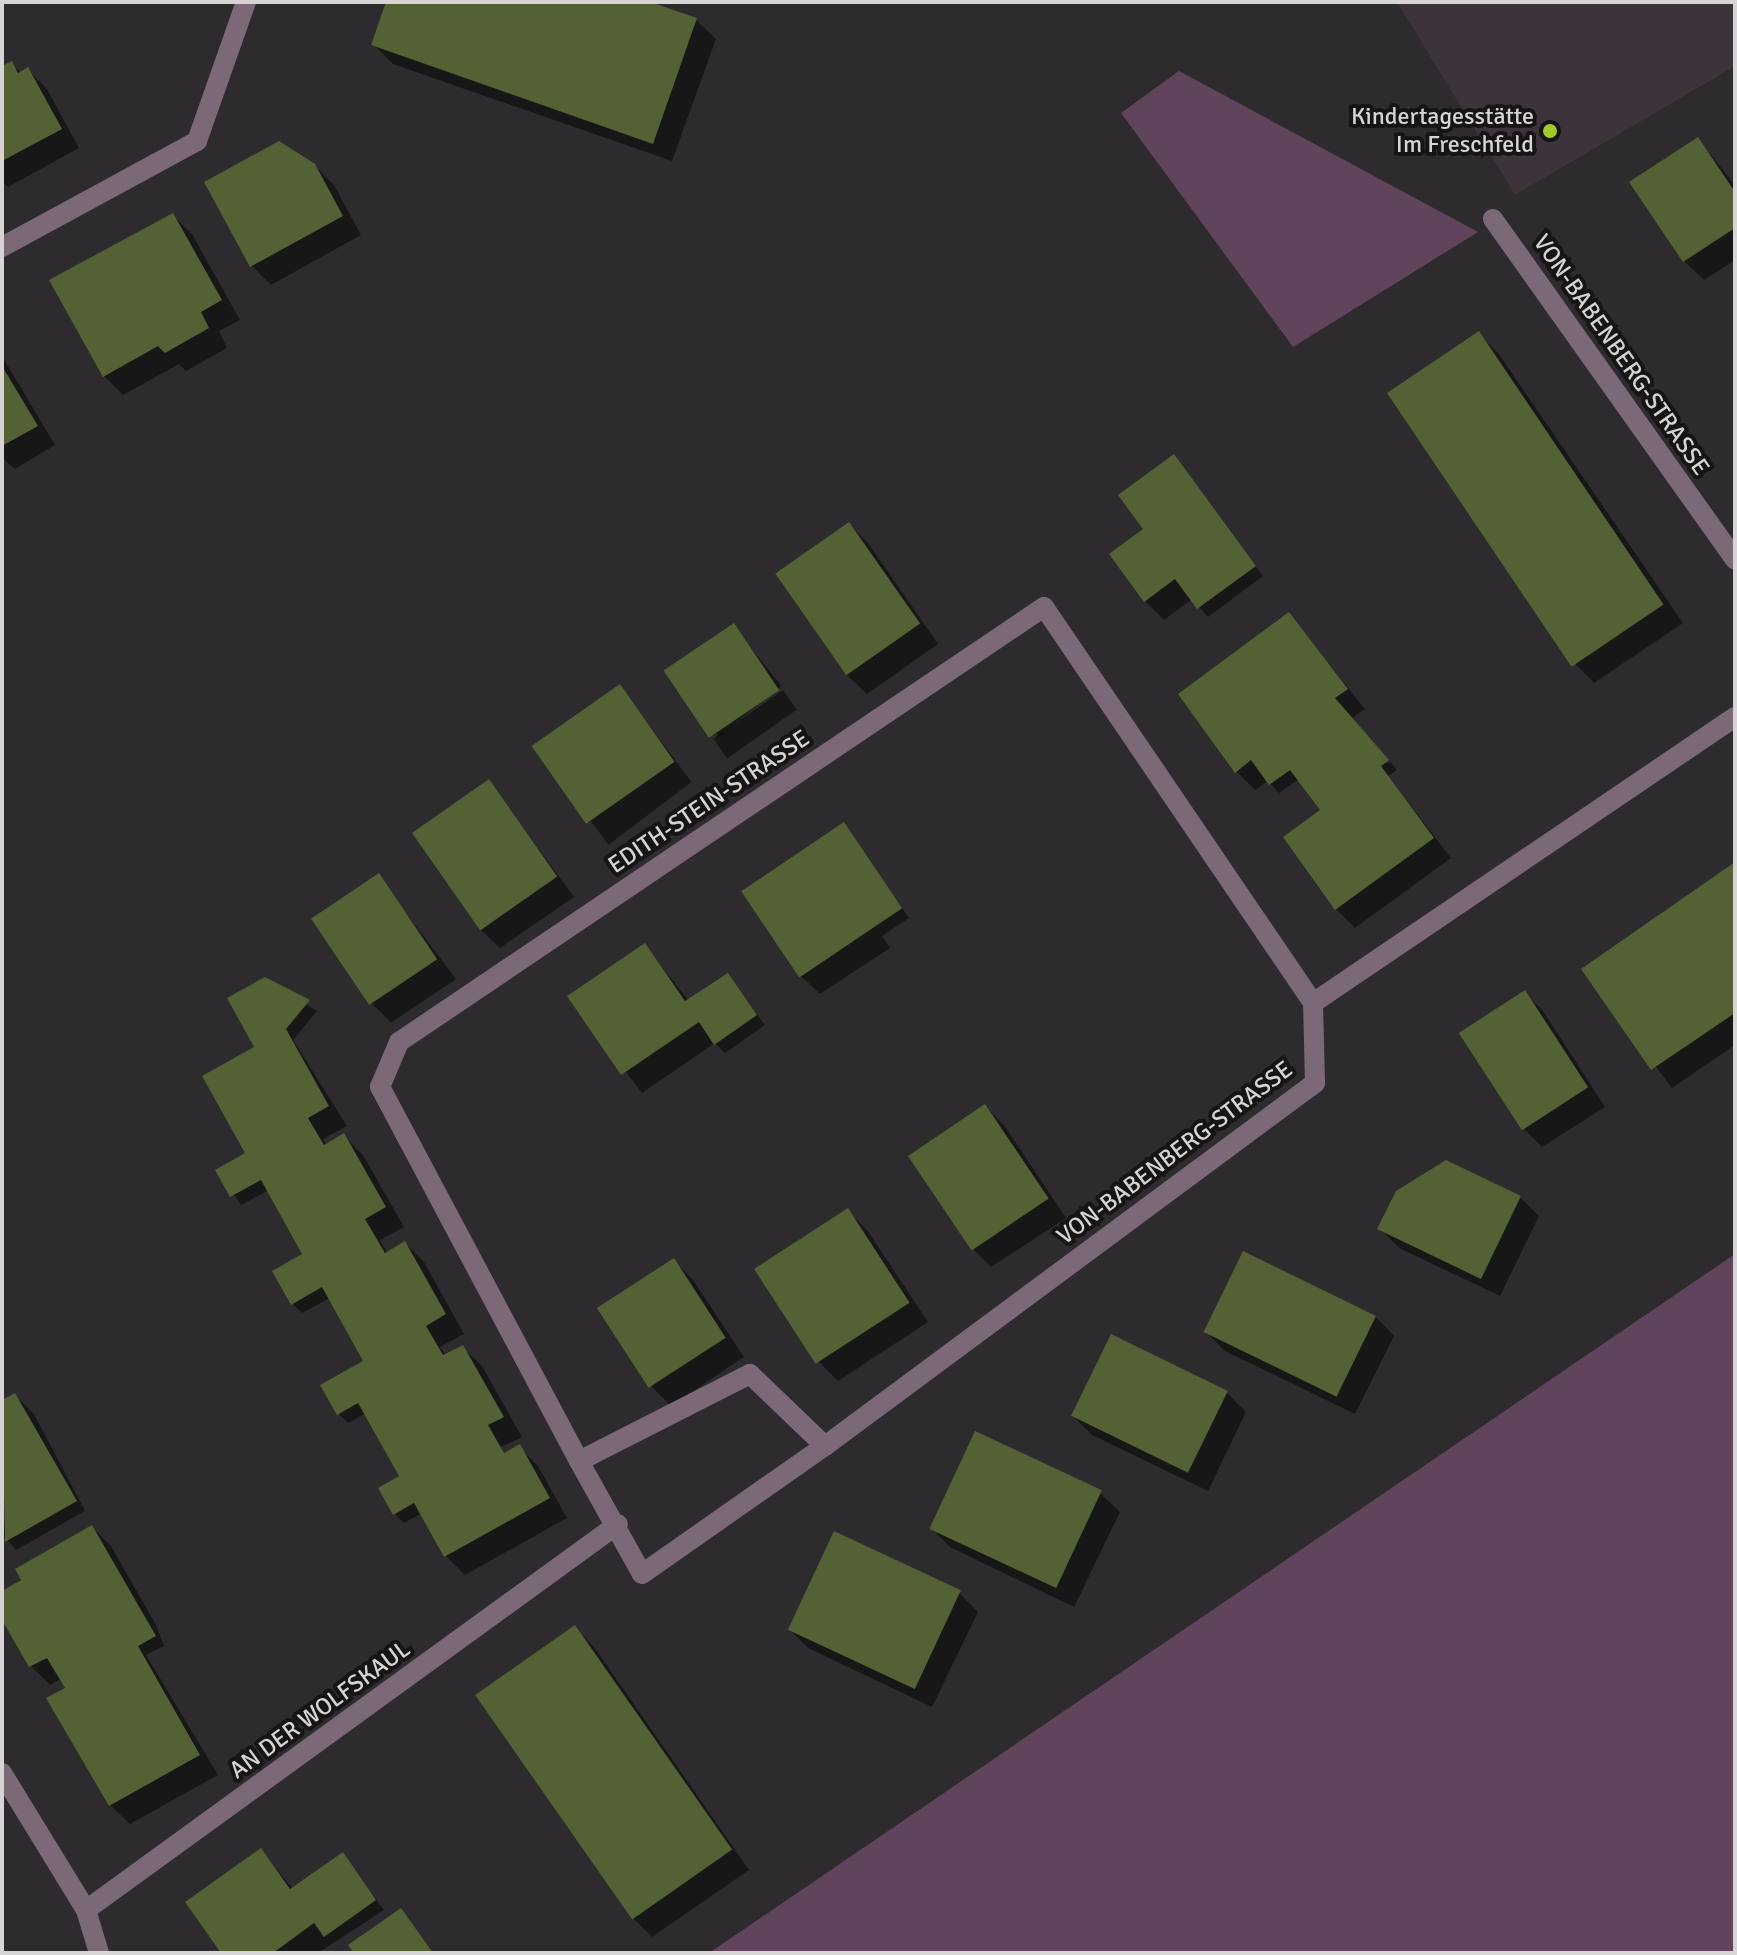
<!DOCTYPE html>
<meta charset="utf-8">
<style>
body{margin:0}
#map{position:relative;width:1737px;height:1955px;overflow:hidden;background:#2e2b2e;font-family:Signika,sans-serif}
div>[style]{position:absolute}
.built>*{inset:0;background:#3c343a}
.green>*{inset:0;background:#60445b}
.shadow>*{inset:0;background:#0007;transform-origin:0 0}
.building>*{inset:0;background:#536134;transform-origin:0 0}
.minor>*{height:20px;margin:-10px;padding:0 10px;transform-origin:10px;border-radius:10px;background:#7b6978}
.dots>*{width:22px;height:22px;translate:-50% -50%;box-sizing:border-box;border:4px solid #161415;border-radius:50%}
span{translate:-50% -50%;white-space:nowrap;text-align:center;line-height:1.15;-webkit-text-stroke:8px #161415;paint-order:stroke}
.poi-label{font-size:24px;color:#d6d4d5}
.right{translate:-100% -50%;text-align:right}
.street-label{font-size:24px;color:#d6d4d5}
.frame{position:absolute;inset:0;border:4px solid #d6d4d5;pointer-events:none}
</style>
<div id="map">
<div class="built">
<div style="clip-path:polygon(1397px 2px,1735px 2px,1735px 66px,1515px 195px)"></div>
</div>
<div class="green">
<div style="clip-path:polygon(1179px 71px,1478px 232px,1293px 347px,1121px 113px)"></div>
<div style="clip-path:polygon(1735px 1254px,1735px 1953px,709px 1953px)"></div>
</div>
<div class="shadow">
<div style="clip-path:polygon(389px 2px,646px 2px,696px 20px,716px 39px,672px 161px,393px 64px,374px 45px)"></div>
<div style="clip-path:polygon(11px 63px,21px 73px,28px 70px,47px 89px,79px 148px,8px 187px,2px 181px,2px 68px)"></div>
<div style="clip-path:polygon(1698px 139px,1735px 185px,1735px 260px,1704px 280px,1684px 261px)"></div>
<div style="clip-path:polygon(314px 165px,334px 185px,361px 235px,271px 285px,252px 266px)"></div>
<div style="clip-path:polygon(172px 215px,192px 234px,240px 320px,219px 331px,227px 348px,186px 371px,179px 364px,123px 395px,104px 376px)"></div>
<div style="clip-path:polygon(1479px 334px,1498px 353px,1683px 623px,1594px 683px,1575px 664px,1391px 394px)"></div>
<div style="clip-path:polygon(2px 356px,55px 445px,15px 469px,2px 458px)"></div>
<div style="clip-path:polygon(1174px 457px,1263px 576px,1208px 617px,1192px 599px,1164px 620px,1145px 601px)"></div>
<div style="clip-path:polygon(849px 524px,868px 543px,938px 644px,867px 694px,847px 675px)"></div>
<div style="clip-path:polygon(1289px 614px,1365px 709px,1351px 719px,1388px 759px,1378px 766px,1390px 762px,1397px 770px,1388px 776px,1451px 858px,1355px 928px,1336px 909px,1323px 811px,1299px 779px,1279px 793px,1268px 781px,1255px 790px,1236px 771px)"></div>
<div style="left:733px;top:626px;width:77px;height:81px;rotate:51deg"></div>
<div style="left:620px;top:687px;width:119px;height:104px;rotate:53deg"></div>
<div style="left:783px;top:690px;width:24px;height:85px;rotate:55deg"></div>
<div style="clip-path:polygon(489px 782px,574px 897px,500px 948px,480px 929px)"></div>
<div style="clip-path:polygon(844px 825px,909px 918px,882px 936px,890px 948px,820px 994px,800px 975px)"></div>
<div style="clip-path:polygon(1735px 865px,1735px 1045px,1672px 1088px,1583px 970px)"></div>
<div style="clip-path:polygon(378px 876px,456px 979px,391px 1023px,372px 1003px)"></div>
<div style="clip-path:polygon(645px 946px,689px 1001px,728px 975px,765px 1025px,725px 1053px,715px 1043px,642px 1093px,570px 997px)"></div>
<div style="clip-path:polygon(265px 979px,317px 1011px,293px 1040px,347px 1126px,323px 1139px,327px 1146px,344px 1136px,363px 1155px,404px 1227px,380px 1240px,387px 1253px,405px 1243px,424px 1262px,464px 1334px,440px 1347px,446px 1356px,462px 1347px,482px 1366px,522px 1437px,499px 1448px,507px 1463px,519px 1447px,538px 1466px,567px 1518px,465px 1575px,446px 1556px,422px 1513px,404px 1523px,395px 1514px,402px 1476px,366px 1413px,348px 1423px,339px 1414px,367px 1362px,330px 1298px,302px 1313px,293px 1304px,306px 1254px,269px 1190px,241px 1205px,218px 1171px,249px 1153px)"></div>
<div style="clip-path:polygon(1524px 992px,1543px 1011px,1605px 1107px,1542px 1147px,1523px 1128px)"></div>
<div style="clip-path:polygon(985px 1106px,1004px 1125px,1066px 1218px,991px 1267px,972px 1248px,910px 1156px)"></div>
<div style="clip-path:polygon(1520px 1197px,1539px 1216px,1500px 1296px,1399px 1248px,1379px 1228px)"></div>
<div style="clip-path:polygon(848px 1211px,867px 1230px,928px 1322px,838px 1381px,819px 1362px,757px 1271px)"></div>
<div style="clip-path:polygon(674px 1261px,693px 1280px,744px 1357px,671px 1406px,652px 1387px)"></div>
<div style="clip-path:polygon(1375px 1316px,1394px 1336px,1355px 1414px,1225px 1351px,1206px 1332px)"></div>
<div style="clip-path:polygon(1226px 1392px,1246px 1412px,1208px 1491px,1092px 1435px,1073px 1416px)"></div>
<div style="clip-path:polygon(15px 1395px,34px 1414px,85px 1511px,16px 1550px,2px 1534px,2px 1403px)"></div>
<div style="clip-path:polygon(1100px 1493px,1120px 1512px,1074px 1607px,950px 1547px,931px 1528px)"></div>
<div style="clip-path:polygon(92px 1527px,111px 1546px,156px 1625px,164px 1646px,146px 1655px,218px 1775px,130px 1824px,110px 1805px,61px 1679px,50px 1685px,31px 1666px,2px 1616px,2px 1593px)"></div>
<div style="clip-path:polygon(959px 1593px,978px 1612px,932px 1707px,808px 1648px,789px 1629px)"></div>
<div style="clip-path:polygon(575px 1628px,594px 1647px,749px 1870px,652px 1937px,633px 1918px)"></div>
<div style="clip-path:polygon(261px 1850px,293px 1889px,343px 1855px,384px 1910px,318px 1953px,224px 1953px)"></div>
</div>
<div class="building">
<div style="clip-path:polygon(386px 2px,650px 2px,697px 18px,653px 144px,371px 45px)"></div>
<div style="clip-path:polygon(12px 61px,18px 73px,28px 67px,62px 129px,2px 161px,2px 66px)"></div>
<div style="clip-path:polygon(1698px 137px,1735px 192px,1735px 228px,1683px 262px,1629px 182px)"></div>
<div style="clip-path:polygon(279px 141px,315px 164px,343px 216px,250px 267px,204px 182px)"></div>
<div style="clip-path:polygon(173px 213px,222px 300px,201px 312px,209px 328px,165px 353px,158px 346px,103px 377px,49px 280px)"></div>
<div style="left:1479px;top:331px;width:330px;height:111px;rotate:56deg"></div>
<div style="clip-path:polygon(2px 366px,38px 426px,2px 446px)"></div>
<div style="clip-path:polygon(1174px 454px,1256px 566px,1197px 609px,1175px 579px,1144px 602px,1109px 554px,1143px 529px,1118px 495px)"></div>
<div style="left:849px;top:522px;width:124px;height:90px;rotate:55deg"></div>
<div style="clip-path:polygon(1289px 612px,1348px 689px,1335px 698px,1389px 760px,1381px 766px,1434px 838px,1335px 910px,1283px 837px,1320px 810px,1290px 770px,1269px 785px,1251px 760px,1235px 773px,1178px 694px)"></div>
<div style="left:734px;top:623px;width:81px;height:85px;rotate:56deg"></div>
<div style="left:620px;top:684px;width:95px;height:108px;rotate:55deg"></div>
<div style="left:489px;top:779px;width:119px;height:94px;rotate:55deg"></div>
<div style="left:844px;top:822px;width:104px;height:124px;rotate:56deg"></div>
<div style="clip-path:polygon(1735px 862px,1735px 1013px,1651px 1070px,1581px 969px)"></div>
<div style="left:379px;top:873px;width:104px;height:82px;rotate:56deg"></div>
<div style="clip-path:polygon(645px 943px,685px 1001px,728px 973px,757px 1015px,714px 1045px,699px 1022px,621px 1075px,567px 996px)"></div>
<div style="clip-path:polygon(265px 977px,310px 1000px,286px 1029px,329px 1106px,308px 1118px,324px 1145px,344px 1133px,386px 1207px,365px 1219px,385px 1253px,405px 1241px,446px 1314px,426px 1326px,443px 1355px,463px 1345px,504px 1417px,488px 1425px,504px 1453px,520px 1444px,550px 1498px,444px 1557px,414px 1503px,393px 1515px,378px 1488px,399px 1476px,358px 1403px,337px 1415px,320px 1385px,363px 1361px,322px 1287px,291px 1305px,272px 1271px,302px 1254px,261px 1180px,230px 1197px,215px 1170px,245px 1153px,202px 1076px,254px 1047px,227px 998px)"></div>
<div style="left:1525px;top:990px;width:116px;height:79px;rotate:57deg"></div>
<div style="left:985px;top:1104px;width:114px;height:93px;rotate:56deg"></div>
<div style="clip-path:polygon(1446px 1160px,1521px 1196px,1481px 1279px,1377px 1229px,1396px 1191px)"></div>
<div style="left:848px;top:1208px;width:113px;height:112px;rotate:57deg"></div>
<div style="left:1243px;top:1251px;width:148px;height:90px;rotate:26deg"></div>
<div style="left:674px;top:1258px;width:95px;height:92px;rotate:57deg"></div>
<div style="left:1111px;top:1334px;width:130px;height:91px;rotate:26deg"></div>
<div style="clip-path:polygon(15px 1393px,77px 1501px,5px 1542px,2px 1400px)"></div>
<div style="left:975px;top:1431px;width:140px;height:108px;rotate:25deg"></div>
<div style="clip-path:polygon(92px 1525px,156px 1636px,138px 1646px,200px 1755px,109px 1806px,46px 1698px,65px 1688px,47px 1658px,29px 1667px,2px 1620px,2px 1591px,21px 1580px,15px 1569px)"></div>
<div style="left:834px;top:1531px;width:140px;height:109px;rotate:25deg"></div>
<div style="left:575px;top:1625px;width:274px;height:122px;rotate:55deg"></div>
<div style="clip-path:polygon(261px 1848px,290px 1889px,343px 1852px,376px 1900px,324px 1937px,314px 1923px,273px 1953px,221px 1953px,185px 1902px)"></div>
<div style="clip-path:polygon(401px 1908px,433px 1953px,354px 1953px,348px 1945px)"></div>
</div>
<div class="minor">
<div style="left:1493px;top:219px;width:418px;rotate:54.6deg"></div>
<div style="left:2px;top:247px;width:222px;rotate:-28.5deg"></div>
<div style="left:197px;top:141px;width:147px;rotate:-70.6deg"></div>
<div style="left:825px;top:1446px;width:104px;rotate:-136.2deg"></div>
<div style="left:750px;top:1374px;width:192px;rotate:153deg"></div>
<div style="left:579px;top:1461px;width:129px;rotate:60.9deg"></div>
<div style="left:642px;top:1574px;width:223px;rotate:-35deg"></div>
<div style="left:825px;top:1446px;width:610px;rotate:-36.53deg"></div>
<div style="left:1315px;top:1083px;width:80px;rotate:-91.4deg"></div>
<div style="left:1313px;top:1003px;width:510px;rotate:-34.13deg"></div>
<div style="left:579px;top:1461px;width:424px;rotate:-118deg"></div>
<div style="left:380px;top:1087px;width:49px;rotate:-67.1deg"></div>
<div style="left:399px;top:1042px;width:778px;rotate:-34deg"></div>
<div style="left:1044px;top:607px;width:479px;rotate:55.8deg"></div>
<div style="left:2px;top:1773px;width:161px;rotate:58.5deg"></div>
<div style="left:99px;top:1953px;width:45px;rotate:-106.8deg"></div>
<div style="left:86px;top:1910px;width:657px;rotate:-35.96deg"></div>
</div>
<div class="dots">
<div style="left:1550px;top:131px;background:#a1c92a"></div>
</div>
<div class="poi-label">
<span class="right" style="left:1534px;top:131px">Kindertagesstätte<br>Im Freschfeld</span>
</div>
<div class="street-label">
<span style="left:1621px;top:355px;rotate:55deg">VON-BABENBERG-STRASSE</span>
<span style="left:709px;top:802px;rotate:-34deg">EDITH-STEIN-STRASSE</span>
<span style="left:1175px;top:1153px;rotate:-37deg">VON-BABENBERG-STRASSE</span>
<span style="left:320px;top:1710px;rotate:-36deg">AN DER WOLFSKAUL</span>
</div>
<div class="frame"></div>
</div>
